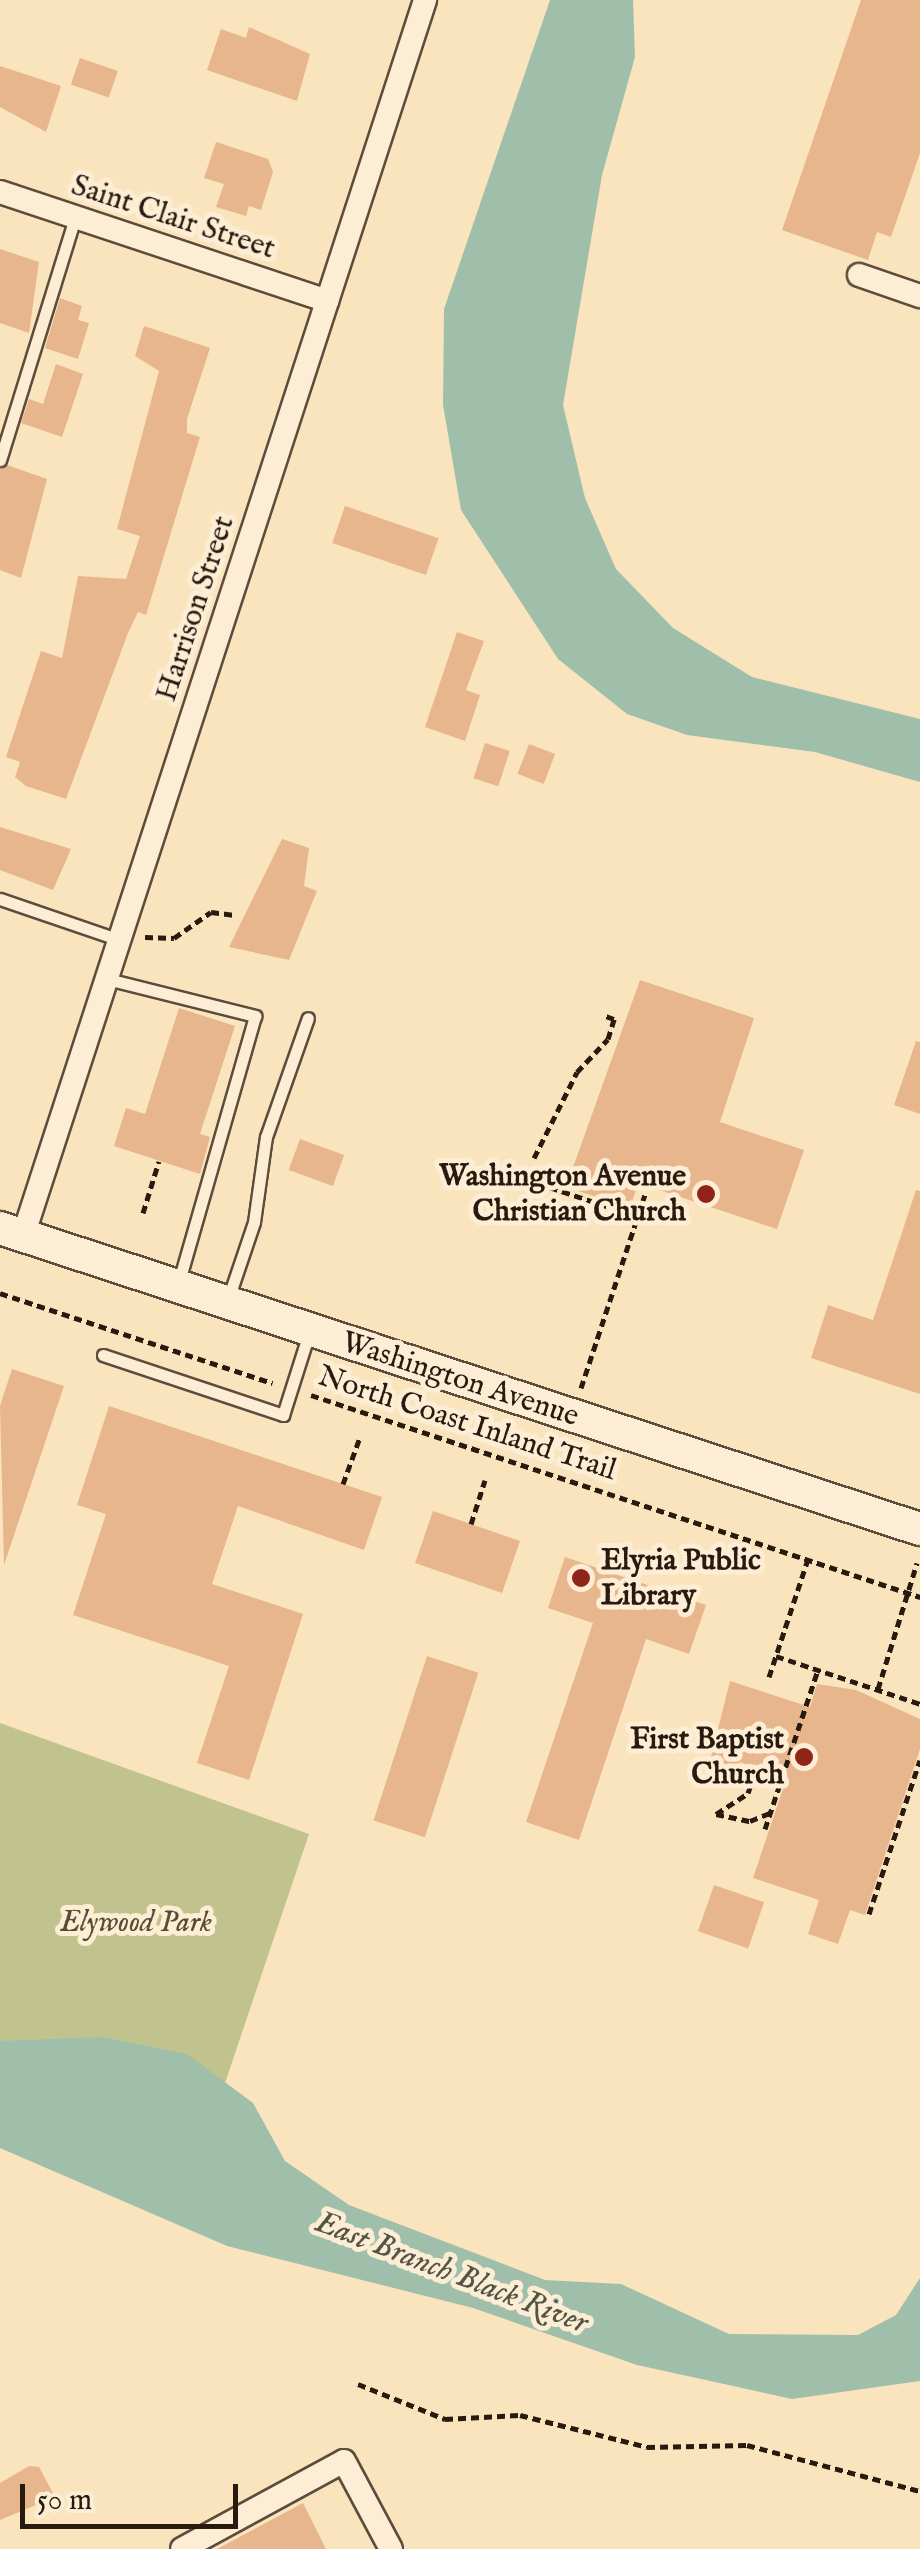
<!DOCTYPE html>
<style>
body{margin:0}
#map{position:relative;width:920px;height:2549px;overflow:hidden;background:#fae4bd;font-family:"IM FELL English",serif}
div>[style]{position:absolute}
.green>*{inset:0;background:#c1c38f}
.water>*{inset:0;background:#9fbfab}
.building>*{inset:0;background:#e7b68c;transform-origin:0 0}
.path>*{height:5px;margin-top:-2.5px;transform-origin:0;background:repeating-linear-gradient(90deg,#291a10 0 8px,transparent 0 13px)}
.roads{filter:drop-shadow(2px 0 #5d4c3b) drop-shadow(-2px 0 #5d4c3b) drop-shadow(0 2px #5d4c3b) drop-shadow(0 -2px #5d4c3b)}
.lane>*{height:11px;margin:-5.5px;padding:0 5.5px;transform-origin:5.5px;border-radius:5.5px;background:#fcedd4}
.street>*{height:22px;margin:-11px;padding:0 11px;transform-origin:11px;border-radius:11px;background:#fcedd4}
.secondary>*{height:32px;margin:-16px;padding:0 16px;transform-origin:16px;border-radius:16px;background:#fcedd4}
.dots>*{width:28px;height:28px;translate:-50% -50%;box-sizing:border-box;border:5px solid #fcedd4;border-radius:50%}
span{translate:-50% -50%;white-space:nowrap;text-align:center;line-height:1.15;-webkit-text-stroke:10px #fcedd4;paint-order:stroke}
.street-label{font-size:30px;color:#291a10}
.poi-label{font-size:30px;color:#291a10;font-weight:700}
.right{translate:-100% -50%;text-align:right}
.left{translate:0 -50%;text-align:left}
.park-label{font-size:30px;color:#574d36;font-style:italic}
.water-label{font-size:32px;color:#525446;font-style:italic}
.scale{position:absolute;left:20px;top:2484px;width:218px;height:45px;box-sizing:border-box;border:5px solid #291a10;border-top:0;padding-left:12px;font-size:30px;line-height:35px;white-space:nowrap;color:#291a10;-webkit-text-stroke:8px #fcedd4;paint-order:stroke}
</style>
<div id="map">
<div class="green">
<div style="clip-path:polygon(0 1723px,309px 1834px,196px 2169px,0 2097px)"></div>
</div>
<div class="water">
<div style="clip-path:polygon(550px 0,633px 0,635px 57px,602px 175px,563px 405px,585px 498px,616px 569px,673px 628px,752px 677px,920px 719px,920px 782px,815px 752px,687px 735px,627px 714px,558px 659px,461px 510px,443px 405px,444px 309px)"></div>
<div style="clip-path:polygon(102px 2037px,187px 2054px,253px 2103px,285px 2161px,349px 2205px,545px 2280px,621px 2284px,729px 2334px,858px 2335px,896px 2315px,920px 2278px,920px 2381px,792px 2399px,637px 2365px,473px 2308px,227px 2246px,0 2148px,0 2041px)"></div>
</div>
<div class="building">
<div style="clip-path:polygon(861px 0,920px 0,920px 153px,891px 237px,877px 232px,868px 260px,782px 230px)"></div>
<div style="clip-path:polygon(249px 27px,310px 54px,297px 101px,207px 70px,221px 29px,246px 38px)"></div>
<div style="left:80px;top:58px;width:40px;height:28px;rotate:19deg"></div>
<div style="clip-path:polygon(0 66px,61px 86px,46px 132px,0 107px)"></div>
<div style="clip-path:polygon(216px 142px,268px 159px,273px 172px,261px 210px,249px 206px,246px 216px,216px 207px,224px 184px,204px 178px)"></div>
<div style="clip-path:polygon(0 249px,39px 262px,29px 333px,0 323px)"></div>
<div style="clip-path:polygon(60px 298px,82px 306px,78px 320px,89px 323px,78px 359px,45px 348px)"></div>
<div style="clip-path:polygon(144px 326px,210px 348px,187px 419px,187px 433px,200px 437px,146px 615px,138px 612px,128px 633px,66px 799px,26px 786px,15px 777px,20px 762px,6px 757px,41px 651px,62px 658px,78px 576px,126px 579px,140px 536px,117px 529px,159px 371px,135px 356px)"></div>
<div style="clip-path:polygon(56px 364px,83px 374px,62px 437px,21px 423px,29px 399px,43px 404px)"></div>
<div style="clip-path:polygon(7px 465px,47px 479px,21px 578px,0 570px,0 469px)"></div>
<div style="left:345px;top:506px;width:99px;height:39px;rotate:19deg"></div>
<div style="clip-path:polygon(457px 632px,484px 641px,466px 690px,480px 695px,465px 741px,425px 727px)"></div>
<div style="left:485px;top:743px;width:26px;height:37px;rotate:18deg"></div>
<div style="left:529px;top:744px;width:28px;height:32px;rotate:21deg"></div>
<div style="clip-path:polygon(0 827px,71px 849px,53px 890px,0 870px)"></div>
<div style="clip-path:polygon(282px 839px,309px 848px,304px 886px,317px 891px,289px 960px,229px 947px)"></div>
<div style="clip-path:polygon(640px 980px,754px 1018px,720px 1122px,804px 1150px,777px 1229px,638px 1183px,630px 1208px,566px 1187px)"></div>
<div style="clip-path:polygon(179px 1008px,235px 1026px,200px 1134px,210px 1137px,200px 1174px,114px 1146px,126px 1108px,145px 1114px)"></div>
<div style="clip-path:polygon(916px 1041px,920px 1042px,920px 1114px,894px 1105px)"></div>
<div style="left:300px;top:1139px;width:47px;height:33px;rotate:20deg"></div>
<div style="clip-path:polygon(916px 1190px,920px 1191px,920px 1394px,811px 1358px,828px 1305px,873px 1320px)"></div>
<div style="clip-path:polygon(12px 1369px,64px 1386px,4px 1565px,0 1406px)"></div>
<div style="clip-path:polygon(109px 1406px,382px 1497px,364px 1550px,238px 1506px,212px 1584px,303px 1614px,249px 1780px,197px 1763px,229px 1666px,73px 1615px,106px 1514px,77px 1505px)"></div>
<div style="left:433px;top:1511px;width:92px;height:55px;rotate:19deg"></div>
<div style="clip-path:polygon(565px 1557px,706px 1605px,689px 1654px,646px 1639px,579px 1840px,526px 1822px,593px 1623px,548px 1608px)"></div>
<div style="left:427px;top:1656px;width:54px;height:173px;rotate:18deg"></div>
<div style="clip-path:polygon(730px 1681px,810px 1707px,817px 1684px,856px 1690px,920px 1719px,920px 1749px,865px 1915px,850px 1910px,838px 1944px,808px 1934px,819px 1900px,753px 1878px,787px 1777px,740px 1762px,734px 1781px,707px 1773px)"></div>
<div style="left:714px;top:1885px;width:53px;height:49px;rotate:19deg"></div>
<div style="clip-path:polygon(29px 2466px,39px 2467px,55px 2497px,0 2520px,0 2483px)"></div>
<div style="clip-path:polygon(303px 2503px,326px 2549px,217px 2549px)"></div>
</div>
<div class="path">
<div style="left:145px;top:937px;width:29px;rotate:2deg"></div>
<div style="left:174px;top:938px;width:45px;rotate:-35.1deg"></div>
<div style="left:211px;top:912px;width:26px;rotate:7deg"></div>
<div style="left:534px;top:1158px;width:96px;rotate:-63.4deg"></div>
<div style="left:577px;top:1072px;width:45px;rotate:-46.8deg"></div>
<div style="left:608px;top:1039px;width:21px;rotate:-73deg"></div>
<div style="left:614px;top:1019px;width:12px;rotate:-160deg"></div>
<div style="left:525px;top:1179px;width:117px;rotate:18.4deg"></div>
<div style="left:143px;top:1213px;width:54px;rotate:-72.9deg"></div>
<div style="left:0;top:1293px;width:287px;rotate:18.3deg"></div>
<div style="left:581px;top:1388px;width:204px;rotate:-71.7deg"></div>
<div style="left:311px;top:1395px;width:642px;rotate:18.35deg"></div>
<div style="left:343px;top:1484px;width:50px;rotate:-70.1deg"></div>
<div style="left:471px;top:1524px;width:46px;rotate:-72.3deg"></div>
<div style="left:776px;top:1656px;width:152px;rotate:18.4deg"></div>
<div style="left:769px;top:1677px;width:124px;rotate:-71.7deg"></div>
<div style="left:878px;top:1689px;width:132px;rotate:-72.8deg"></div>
<div style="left:716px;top:1814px;width:38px;rotate:-33deg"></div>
<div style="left:748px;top:1793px;width:21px;rotate:-71deg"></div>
<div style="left:716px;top:1814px;width:35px;rotate:12deg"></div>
<div style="left:750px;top:1821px;width:22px;rotate:-22deg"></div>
<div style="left:765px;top:1829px;width:168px;rotate:-71.6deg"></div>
<div style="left:869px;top:1914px;width:162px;rotate:-71.7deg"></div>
<div style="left:358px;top:2384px;width:94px;rotate:21.9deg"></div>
<div style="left:445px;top:2419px;width:75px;rotate:-3.1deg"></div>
<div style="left:520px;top:2415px;width:131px;rotate:14.1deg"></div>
<div style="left:647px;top:2447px;width:100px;rotate:-1.1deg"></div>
<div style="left:747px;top:2445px;width:179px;rotate:14.9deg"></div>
</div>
<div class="roads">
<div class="lane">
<div style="left:0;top:460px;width:254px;rotate:-72.8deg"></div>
<div style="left:0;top:899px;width:127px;rotate:18.9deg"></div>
<div style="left:107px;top:979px;width:153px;rotate:14deg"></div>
<div style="left:255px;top:1016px;width:279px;rotate:106deg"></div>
<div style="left:228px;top:1299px;width:81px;rotate:-71.3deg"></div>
<div style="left:254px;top:1222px;width:86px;rotate:-82deg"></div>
<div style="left:266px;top:1137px;width:126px;rotate:-70.6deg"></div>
<div style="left:103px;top:1355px;width:190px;rotate:18.4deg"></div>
<div style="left:283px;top:1415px;width:86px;rotate:-72.4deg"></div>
</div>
<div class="street">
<div style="left:0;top:192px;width:345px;rotate:18.4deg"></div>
<div style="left:859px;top:275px;width:65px;rotate:19deg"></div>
<div style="left:23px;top:1236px;width:1300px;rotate:-71.98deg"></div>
<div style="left:182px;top:2549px;width:184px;rotate:-28.5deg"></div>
<div style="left:344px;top:2461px;width:100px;rotate:61.9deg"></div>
</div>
<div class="secondary">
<div style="left:0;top:1228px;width:968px;rotate:18.12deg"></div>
</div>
</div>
<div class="dots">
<div style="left:706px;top:1194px;background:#8f2418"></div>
<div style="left:581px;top:1578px;background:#8f2418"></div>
<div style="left:804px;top:1757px;background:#8f2418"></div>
</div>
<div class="street-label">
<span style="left:173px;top:218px;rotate:18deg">Saint Clair Street</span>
<span style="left:196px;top:609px;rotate:-72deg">Harrison Street</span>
<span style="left:460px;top:1380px;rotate:18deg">Washington Avenue</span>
<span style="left:467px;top:1424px;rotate:18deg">North Coast Inland Trail</span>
</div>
<div class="poi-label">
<span class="right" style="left:686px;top:1194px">Washington Avenue<br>Christian Church</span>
<span class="left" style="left:601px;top:1578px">Elyria Public<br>Library</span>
<span class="right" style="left:784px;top:1757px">First Baptist<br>Church</span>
</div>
<div class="park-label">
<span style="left:136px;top:1923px">Elywood Park</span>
</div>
<div class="water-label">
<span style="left:451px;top:2274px;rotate:21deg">East Branch Black River</span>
</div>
<div class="scale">50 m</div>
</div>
